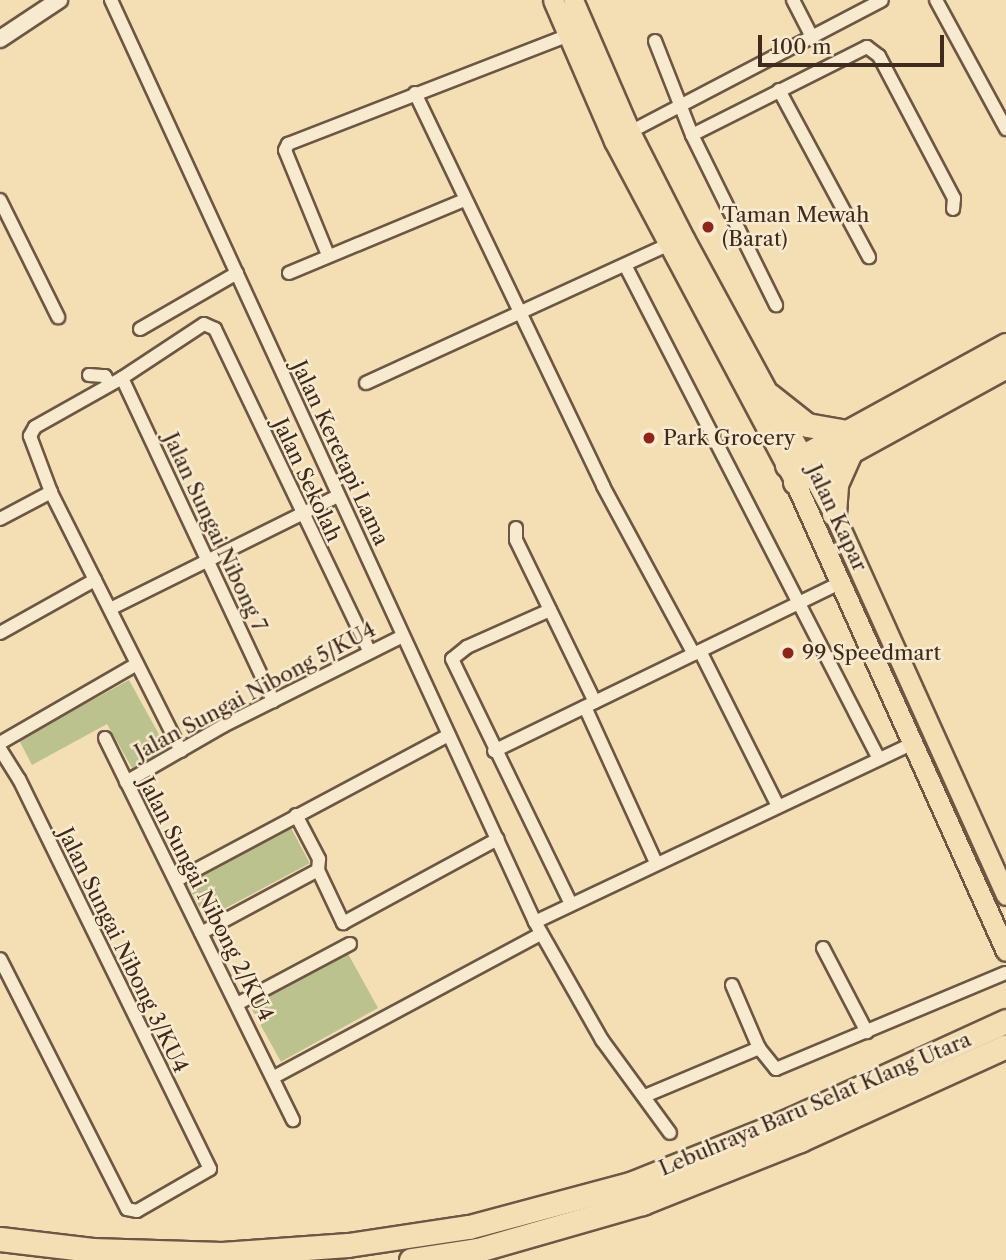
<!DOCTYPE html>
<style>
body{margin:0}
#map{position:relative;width:1006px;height:1260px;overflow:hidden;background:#f4dfb5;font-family:"Libre Caslon Text",serif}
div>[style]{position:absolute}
.green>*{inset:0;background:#bbc28e;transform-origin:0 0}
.roads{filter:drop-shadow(2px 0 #6d5643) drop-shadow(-2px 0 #6d5643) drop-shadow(0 2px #6d5643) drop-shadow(0 -2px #6d5643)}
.minor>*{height:12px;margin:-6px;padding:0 6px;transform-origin:6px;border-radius:6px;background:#f8eacf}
.tertiary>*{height:16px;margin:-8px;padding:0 8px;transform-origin:8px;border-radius:8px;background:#f8eacf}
.trunk>*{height:19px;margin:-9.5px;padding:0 9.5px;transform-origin:9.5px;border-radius:9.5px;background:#f4dfb5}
.motorway>*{height:23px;margin:-11.5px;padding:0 11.5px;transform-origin:11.5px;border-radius:11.5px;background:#f4dfb5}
.dots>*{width:19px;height:19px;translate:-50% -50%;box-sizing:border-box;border:4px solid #f8eacf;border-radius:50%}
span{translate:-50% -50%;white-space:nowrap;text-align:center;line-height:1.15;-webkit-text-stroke:5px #f8eacf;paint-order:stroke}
.poi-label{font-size:21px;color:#40291d}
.left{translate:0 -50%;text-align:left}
.street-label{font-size:21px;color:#40291d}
.scale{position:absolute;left:758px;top:35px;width:186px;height:32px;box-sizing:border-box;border:4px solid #40291d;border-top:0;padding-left:9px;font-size:21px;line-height:24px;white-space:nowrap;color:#40291d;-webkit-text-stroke:5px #f8eacf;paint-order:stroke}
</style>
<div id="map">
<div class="green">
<div style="clip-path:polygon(129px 680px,167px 749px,132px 768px,107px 724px,32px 765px,19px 740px)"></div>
<div style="left:291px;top:828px;width:40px;height:118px;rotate:62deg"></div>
<div style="left:347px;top:952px;width:64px;height:111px;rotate:61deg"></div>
</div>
<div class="roads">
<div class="minor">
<div style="left:111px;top:0;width:1015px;rotate:65.3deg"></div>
<div style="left:535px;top:922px;width:136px;rotate:60.4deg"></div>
<div style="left:602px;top:1040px;width:115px;rotate:53.8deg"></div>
<div style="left:793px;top:0;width:42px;rotate:62.8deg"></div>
<div style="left:936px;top:0;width:147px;rotate:61.5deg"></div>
<div style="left:655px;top:41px;width:101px;rotate:68.5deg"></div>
<div style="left:692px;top:135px;width:190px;rotate:63.7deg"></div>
<div style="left:779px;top:90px;width:190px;rotate:61.7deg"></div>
<div style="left:415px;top:93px;width:436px;rotate:64.4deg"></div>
<div style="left:603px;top:486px;width:191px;rotate:61.6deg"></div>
<div style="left:630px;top:132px;width:284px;rotate:-27.6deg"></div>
<div style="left:692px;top:135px;width:196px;rotate:-26.7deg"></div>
<div style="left:867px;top:47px;width:15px;rotate:37deg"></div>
<div style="left:879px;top:56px;width:161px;rotate:62.2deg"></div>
<div style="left:954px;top:198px;width:11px;rotate:95deg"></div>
<div style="left:0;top:200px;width:131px;rotate:63.6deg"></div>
<div style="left:328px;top:255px;width:113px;rotate:-112.3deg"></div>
<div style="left:285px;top:150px;width:7px;rotate:-63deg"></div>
<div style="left:288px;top:144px;width:299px;rotate:-21.2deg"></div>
<div style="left:626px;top:267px;width:553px;rotate:62.79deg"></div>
<div style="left:289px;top:273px;width:190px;rotate:-22.6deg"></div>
<div style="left:140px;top:329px;width:112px;rotate:-30deg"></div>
<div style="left:89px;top:375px;width:16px;rotate:4deg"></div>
<div style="left:105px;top:376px;width:9px;rotate:63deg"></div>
<div style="left:122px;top:378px;width:357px;rotate:64.9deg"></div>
<div style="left:366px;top:383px;width:332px;rotate:-24.6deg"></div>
<div style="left:0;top:519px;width:58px;rotate:-27.9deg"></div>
<div style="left:516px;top:528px;width:12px;rotate:90deg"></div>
<div style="left:516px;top:540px;width:180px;rotate:64deg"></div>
<div style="left:110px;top:609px;width:254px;rotate:-26.4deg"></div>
<div style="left:550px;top:610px;width:91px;rotate:156deg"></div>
<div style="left:467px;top:647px;width:19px;rotate:141deg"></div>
<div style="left:452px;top:659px;width:272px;rotate:64.1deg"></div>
<div style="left:0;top:633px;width:109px;rotate:-29.2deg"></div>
<div style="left:700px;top:651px;width:174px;rotate:63.3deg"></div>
<div style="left:585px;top:707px;width:171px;rotate:65.5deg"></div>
<div style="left:105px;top:738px;width:426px;rotate:63.8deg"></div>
<div style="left:0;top:743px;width:158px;rotate:-30deg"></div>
<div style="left:0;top:749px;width:36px;rotate:58deg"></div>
<div style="left:19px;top:779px;width:434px;rotate:63.9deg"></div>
<div style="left:210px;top:1169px;width:84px;rotate:150.1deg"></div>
<div style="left:137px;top:1211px;width:10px;rotate:-169deg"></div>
<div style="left:127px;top:1209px;width:280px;rotate:-116.9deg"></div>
<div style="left:181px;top:751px;width:290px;rotate:-116.7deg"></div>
<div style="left:51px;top:492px;width:60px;rotate:-110.6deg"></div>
<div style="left:30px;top:436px;width:10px;rotate:-61deg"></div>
<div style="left:35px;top:427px;width:100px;rotate:-29.4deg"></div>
<div style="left:122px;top:378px;width:98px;rotate:-33.4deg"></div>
<div style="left:204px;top:324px;width:12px;rotate:24deg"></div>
<div style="left:215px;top:329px;width:357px;rotate:64.4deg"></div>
<div style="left:494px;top:751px;width:387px;rotate:-25.9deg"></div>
<div style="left:126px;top:782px;width:112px;rotate:-30deg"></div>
<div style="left:223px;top:726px;width:201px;rotate:-26.6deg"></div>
<div style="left:296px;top:815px;width:50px;rotate:62.4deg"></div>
<div style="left:319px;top:859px;width:11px;rotate:95deg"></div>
<div style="left:318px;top:870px;width:59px;rotate:64.7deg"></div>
<div style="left:343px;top:923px;width:176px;rotate:-28.5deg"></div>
<div style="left:177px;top:880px;width:308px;rotate:-28.1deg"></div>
<div style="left:535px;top:922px;width:419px;rotate:-25.3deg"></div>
<div style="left:201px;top:933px;width:133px;rotate:-28.3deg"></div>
<div style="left:823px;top:948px;width:95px;rotate:62.4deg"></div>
<div style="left:732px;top:985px;width:69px;rotate:66.8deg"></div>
<div style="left:759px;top:1048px;width:27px;rotate:51deg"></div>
<div style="left:776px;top:1069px;width:249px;rotate:-22.7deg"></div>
<div style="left:237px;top:1004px;width:128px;rotate:-28deg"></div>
<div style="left:274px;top:1077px;width:303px;rotate:-28.2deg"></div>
<div style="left:645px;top:1096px;width:124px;rotate:-22.8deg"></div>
</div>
<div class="tertiary">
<div style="left:0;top:39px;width:71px;rotate:-33.5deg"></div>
</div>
<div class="trunk">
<div style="left:553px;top:0;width:154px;rotate:66.6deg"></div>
<div style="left:614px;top:141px;width:386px;rotate:62deg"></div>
<div style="left:795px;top:482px;width:514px;rotate:65.78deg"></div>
<div style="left:573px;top:0;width:144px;rotate:66.6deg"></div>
<div style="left:630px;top:132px;width:119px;rotate:63deg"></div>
<div style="left:684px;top:238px;width:314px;rotate:61.5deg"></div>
<div style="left:834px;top:514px;width:418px;rotate:65.7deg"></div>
</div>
<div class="motorway">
<div style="left:769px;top:395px;width:48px;rotate:38.3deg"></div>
<div style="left:807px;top:425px;width:39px;rotate:10deg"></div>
<div style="left:787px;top:465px;width:250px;rotate:-28.7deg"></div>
<div style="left:795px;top:482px;width:241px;rotate:-28.8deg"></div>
<div style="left:834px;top:514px;width:30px;rotate:-86deg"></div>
<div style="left:836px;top:484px;width:37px;rotate:-66deg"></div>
<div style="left:0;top:1239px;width:93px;rotate:6.8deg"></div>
<div style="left:92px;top:1250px;width:130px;rotate:1.8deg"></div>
<div style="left:222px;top:1254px;width:126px;rotate:-4.1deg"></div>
<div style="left:348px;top:1245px;width:122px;rotate:-8.5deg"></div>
<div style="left:469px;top:1227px;width:170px;rotate:-15deg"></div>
<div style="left:633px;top:1183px;width:171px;rotate:-21.9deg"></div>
<div style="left:792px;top:1119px;width:235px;rotate:-24.6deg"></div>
<div style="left:411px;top:1260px;width:68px;rotate:-8.5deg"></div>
<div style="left:478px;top:1250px;width:171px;rotate:-16deg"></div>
<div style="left:642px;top:1203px;width:170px;rotate:-21.7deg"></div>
<div style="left:800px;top:1140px;width:226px;rotate:-24.5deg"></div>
</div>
</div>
<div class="dots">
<div style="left:708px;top:227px;background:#8f2418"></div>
<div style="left:649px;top:438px;background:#8f2418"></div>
<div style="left:788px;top:653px;background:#8f2418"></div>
</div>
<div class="poi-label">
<span class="left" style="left:722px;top:227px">Taman Mewah<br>(Barat)</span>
<span class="left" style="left:663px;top:438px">Park Grocery</span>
<span class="left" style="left:802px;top:653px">99 Speedmart</span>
</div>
<div class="street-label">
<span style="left:340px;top:453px;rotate:65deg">Jalan Keretapi Lama</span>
<span style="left:307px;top:480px;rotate:65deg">Jalan Sekolah</span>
<span style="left:837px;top:518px;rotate:65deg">Jalan Kapar</span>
<span style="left:215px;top:532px;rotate:65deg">Jalan Sungai Nibong 7</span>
<span style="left:255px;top:691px;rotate:-28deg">Jalan Sungai Nibong 5/KU4</span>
<span style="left:206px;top:899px;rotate:63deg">Jalan Sungai Nibong 2/KU4</span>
<span style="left:123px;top:950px;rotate:64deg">Jalan Sungai Nibong 3/KU4</span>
<span style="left:815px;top:1104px;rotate:-23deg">Lebuhraya Baru Selat Klang Utara</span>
</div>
<div class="scale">100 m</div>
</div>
